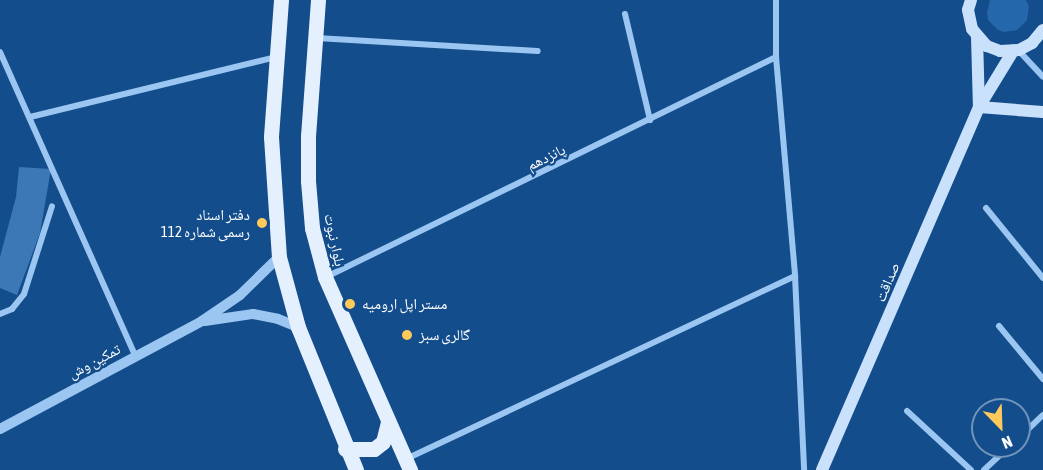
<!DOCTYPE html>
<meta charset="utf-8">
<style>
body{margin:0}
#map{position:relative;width:1043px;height:470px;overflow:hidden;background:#134d8c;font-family:"Asap Condensed","Noto Naskh Arabic",sans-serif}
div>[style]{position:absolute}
.green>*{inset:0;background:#2567ab}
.building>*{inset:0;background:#3c77b6}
.minor>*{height:6px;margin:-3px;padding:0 3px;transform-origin:3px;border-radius:3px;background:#9bc6f1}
.tertiary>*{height:10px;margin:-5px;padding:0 5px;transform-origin:5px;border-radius:5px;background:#9bc6f1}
.secondary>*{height:12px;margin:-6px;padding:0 6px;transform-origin:6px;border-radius:6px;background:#cae1fb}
.primary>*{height:15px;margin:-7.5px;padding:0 7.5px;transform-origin:7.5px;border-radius:7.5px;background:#e5f0ff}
.dots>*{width:16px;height:16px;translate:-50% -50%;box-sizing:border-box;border:3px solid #134d8c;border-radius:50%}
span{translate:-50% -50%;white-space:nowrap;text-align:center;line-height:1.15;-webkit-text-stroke:4.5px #134d8c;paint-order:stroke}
.street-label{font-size:15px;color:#fff}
.poi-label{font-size:15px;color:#fff}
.right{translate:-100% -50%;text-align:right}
.left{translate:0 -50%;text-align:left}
.north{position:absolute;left:971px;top:398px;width:60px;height:60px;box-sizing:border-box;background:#134d8c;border:2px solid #7194ba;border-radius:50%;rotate:157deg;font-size:16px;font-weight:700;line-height:24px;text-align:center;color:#fff}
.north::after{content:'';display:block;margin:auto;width:21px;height:27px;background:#ffc95b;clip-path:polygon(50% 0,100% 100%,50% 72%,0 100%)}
</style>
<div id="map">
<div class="green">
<div style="clip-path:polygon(990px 0,1026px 0,1029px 6px,1027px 20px,1017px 30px,1004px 32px,998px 30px,988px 20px,987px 13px)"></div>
</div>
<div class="building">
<div style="clip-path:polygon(19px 167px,51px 169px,40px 233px,17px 295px,0 288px,0 257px,16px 197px)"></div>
</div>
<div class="minor">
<div style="left:776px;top:0;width:57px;rotate:90deg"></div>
<div style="left:776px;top:57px;width:220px;rotate:85deg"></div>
<div style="left:795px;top:276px;width:194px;rotate:87.3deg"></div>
<div style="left:625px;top:14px;width:109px;rotate:76.7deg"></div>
<div style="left:317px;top:38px;width:221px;rotate:3.4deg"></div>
<div style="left:1019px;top:51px;width:35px;rotate:47deg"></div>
<div style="left:0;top:52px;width:332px;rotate:66deg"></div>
<div style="left:30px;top:117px;width:254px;rotate:-13.7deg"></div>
<div style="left:986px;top:208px;width:90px;rotate:50.8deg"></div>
<div style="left:326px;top:277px;width:501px;rotate:-26.05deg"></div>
<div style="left:0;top:314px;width:13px;rotate:-23deg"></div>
<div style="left:12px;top:309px;width:19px;rotate:-51deg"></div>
<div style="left:24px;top:294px;width:92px;rotate:-72.3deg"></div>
<div style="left:999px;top:326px;width:69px;rotate:50.3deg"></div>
<div style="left:907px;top:411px;width:87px;rotate:42.7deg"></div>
<div style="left:1019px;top:438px;width:33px;rotate:-44deg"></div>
<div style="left:406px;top:459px;width:430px;rotate:-25.2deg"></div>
<div style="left:984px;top:470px;width:35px;rotate:-43deg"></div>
</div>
<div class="tertiary">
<div style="left:205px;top:321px;width:49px;rotate:-8.3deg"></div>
<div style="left:253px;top:314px;width:25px;rotate:11deg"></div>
<div style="left:278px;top:319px;width:22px;rotate:22deg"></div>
<div style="left:0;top:429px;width:229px;rotate:-28.1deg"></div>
<div style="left:202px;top:321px;width:46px;rotate:-34.4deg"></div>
<div style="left:240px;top:295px;width:54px;rotate:-44.3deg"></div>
</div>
<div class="secondary">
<div style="left:971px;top:0;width:10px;rotate:107deg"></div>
<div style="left:968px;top:10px;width:19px;rotate:78deg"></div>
<div style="left:972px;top:29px;width:23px;rotate:49deg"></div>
<div style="left:987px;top:46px;width:14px;rotate:21deg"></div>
<div style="left:1000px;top:51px;width:19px;rotate:-3deg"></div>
<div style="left:1019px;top:50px;width:15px;rotate:-28deg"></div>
<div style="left:1032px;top:43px;width:17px;rotate:-50deg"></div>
<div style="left:977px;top:37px;width:70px;rotate:88.4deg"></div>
<div style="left:979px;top:107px;width:64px;rotate:4.5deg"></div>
<div style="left:822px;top:470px;width:395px;rotate:-66.6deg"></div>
<div style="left:979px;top:107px;width:66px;rotate:-58.7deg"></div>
</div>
<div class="primary">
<div style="left:281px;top:0;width:137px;rotate:94.2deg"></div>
<div style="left:271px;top:137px;width:120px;rotate:86.2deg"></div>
<div style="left:279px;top:257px;width:73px;rotate:74.8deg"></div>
<div style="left:298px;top:327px;width:154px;rotate:67.9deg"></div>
<div style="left:318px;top:0;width:136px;rotate:94.2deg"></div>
<div style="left:308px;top:136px;width:45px;rotate:90deg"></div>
<div style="left:308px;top:181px;width:47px;rotate:85.1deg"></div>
<div style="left:312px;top:228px;width:51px;rotate:75.1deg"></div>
<div style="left:325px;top:277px;width:211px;rotate:66.2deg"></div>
<div style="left:345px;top:449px;width:29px"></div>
<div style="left:374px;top:449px;width:11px;rotate:-38deg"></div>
<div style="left:383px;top:442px;width:21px;rotate:-76deg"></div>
</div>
<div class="dots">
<div style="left:262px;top:223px;background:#ffc95b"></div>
<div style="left:350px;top:304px;background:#ffc95b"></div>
<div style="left:407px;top:335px;background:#ffc95b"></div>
</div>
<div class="street-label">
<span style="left:546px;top:157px;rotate:-26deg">پانزدهم</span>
<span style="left:335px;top:240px;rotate:78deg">بلوار نبوت</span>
<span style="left:887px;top:282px;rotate:-67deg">صداقت</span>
<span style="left:94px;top:361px;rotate:-28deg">تمکین وش</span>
</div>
<div class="poi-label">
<span class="right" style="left:250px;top:223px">دفتر اسناد<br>رسمی شماره 112</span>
<span class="left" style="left:362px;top:304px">مستر اپل ارومیه</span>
<span class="left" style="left:419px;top:335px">گالری سبز</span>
</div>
<div class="north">N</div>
</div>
